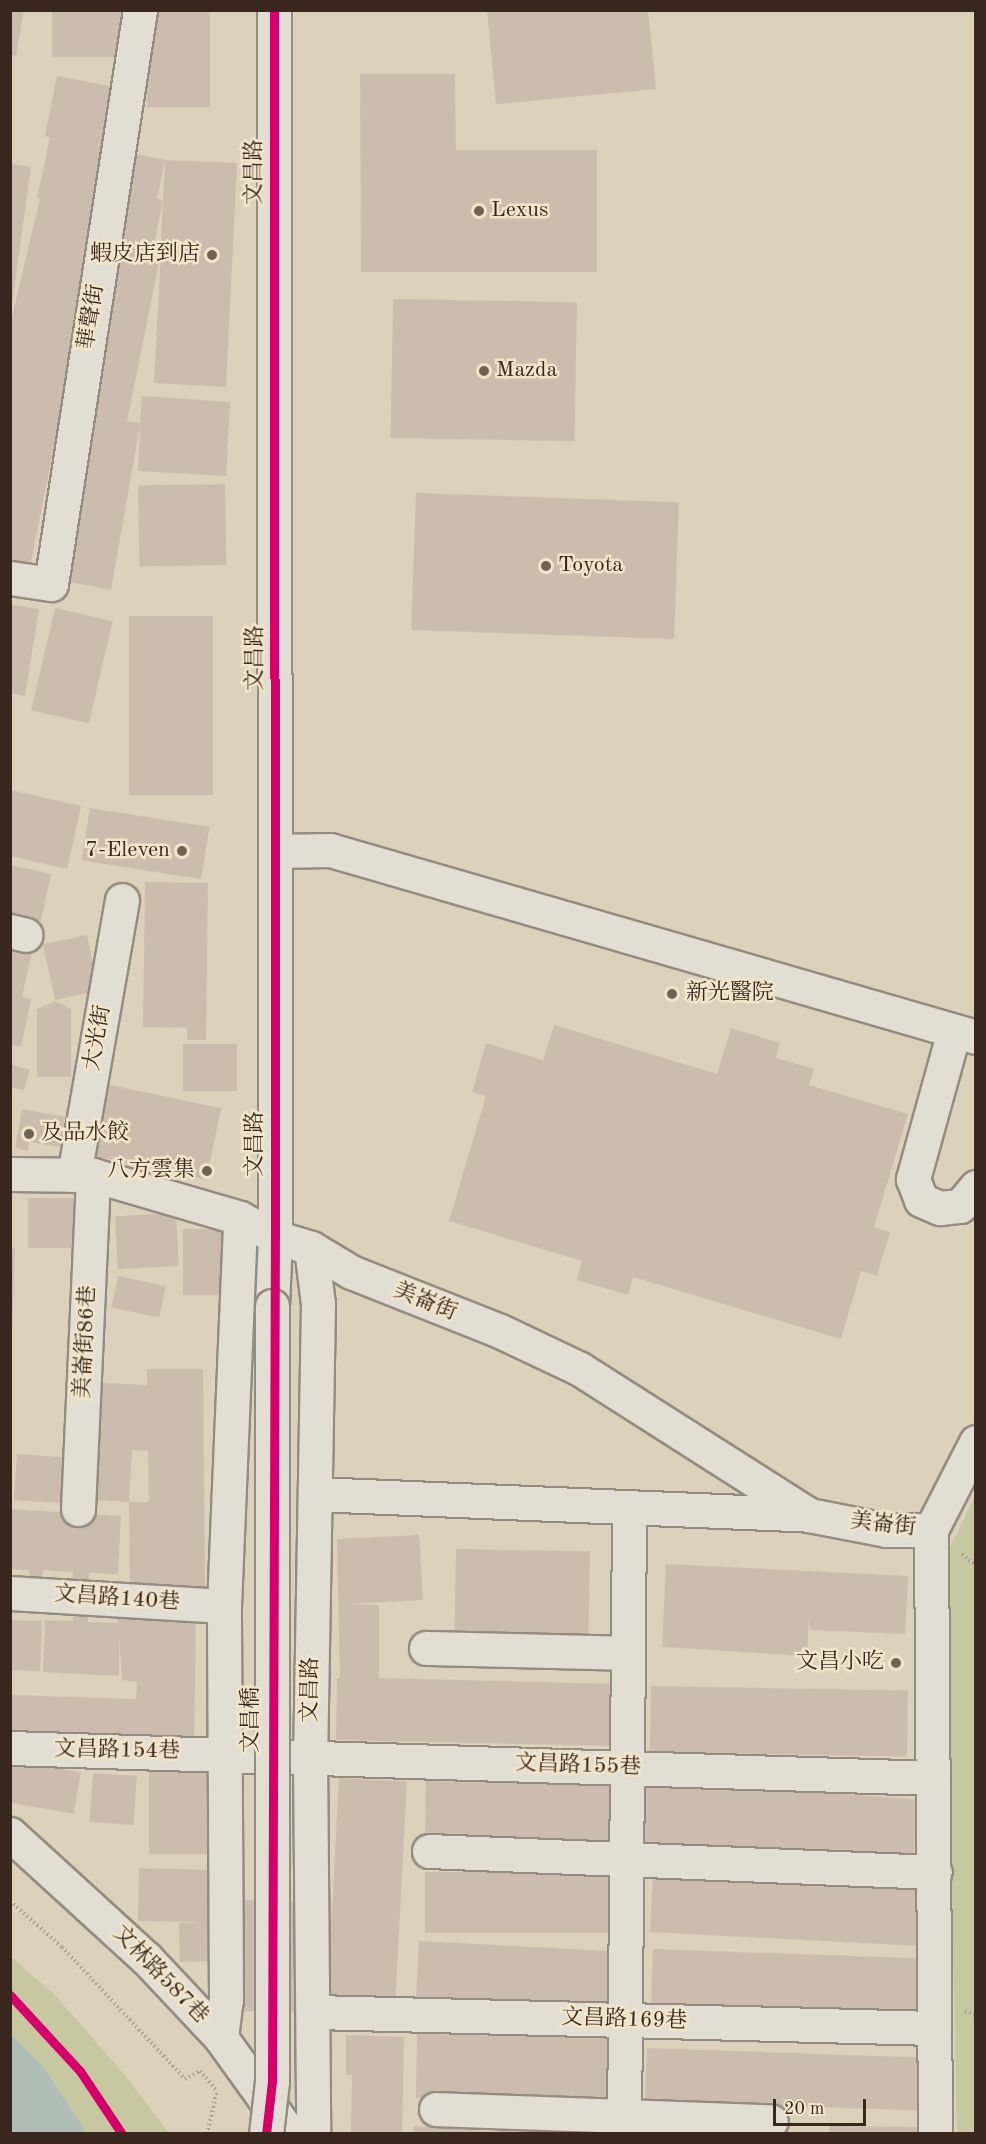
<!DOCTYPE html>
<meta charset="utf-8">
<style>
body{margin:0}
#map{position:relative;width:986px;height:2144px;overflow:hidden;background:#dcd1ba;font-family:"Old Standard TT","Noto Serif TC",serif}
div>[style]{position:absolute}
.green>*{inset:0;background:#c7c7a0}
.water>*{inset:0;background:#b0bfb6}
.building>*{inset:0;background:#ccbcad;transform-origin:0 0}
.path>*{height:4px;margin-top:-2px;transform-origin:0;background:repeating-linear-gradient(90deg,#a6a096 0 1.5px,transparent 0 4.5px)}
.roads{filter:drop-shadow(2px 0 #948c7e) drop-shadow(-2px 0 #948c7e) drop-shadow(0 2px #948c7e) drop-shadow(0 -2px #948c7e)}
.minor>*{height:33px;margin:-16.5px;padding:0 16.5px;transform-origin:16.5px;border-radius:16.5px;background:#e3ded3}
.bridges{filter:drop-shadow(2px 0 #948c7e) drop-shadow(-2px 0 #948c7e) drop-shadow(0 2px #948c7e) drop-shadow(0 -2px #948c7e)}
.minor-bridge>*{height:33px;margin:-16.5px;padding:0 16.5px;transform-origin:16.5px;border-radius:16.5px;background:#e3ded3}
.cycleway>*{height:9px;margin:-4.5px;padding:0 4.5px;transform-origin:4.5px;border-radius:4.5px;background:#d6006c}
.dots>*{width:16px;height:16px;translate:-50% -50%;box-sizing:border-box;border:3px solid #f1e5ca;border-radius:50%}
span{translate:-50% -50%;white-space:nowrap;text-align:center;line-height:1.15;-webkit-text-stroke:5px #f1e5ca;paint-order:stroke}
.street-label{font-size:22px;color:#39261d}
.poi-label{font-size:22px;color:#39261d}
.left{translate:0 -50%;text-align:left}
.right{translate:-100% -50%;text-align:right}
.frame{position:absolute;inset:0;border:12px solid #39261d;pointer-events:none}
.scale{position:absolute;left:773px;top:2099px;width:93px;height:27px;box-sizing:border-box;border:3px solid #39261d;border-top:0;padding-left:8px;font-size:18px;line-height:21px;white-space:nowrap;color:#39261d;-webkit-text-stroke:4px #f1e5ca;paint-order:stroke}
</style>
<div id="map">
<div class="green">
<div style="clip-path:polygon(975px 1496px,975px 2133px,957px 2133px,945px 1558px)"></div>
<div style="clip-path:polygon(10px 1956px,54px 1994px,124px 2074px,169px 2133px,87px 2133px,43px 2066px,11px 2034px)"></div>
</div>
<div class="water">
<div style="clip-path:polygon(11px 2034px,43px 2066px,87px 2133px,11px 2133px)"></div>
</div>
<div class="building">
<div style="clip-path:polygon(10px 10px,24px 10px,16px 56px,10px 55px)"></div>
<div style="left:52px;top:10px;width:70px;height:47px"></div>
<div style="left:147px;top:10px;width:63px;height:97px"></div>
<div style="clip-path:polygon(487px 10px,648px 10px,656px 89px,496px 104px)"></div>
<div style="clip-path:polygon(360px 74px,455px 74px,456px 150px,597px 150px,597px 272px,361px 272px)"></div>
<div style="clip-path:polygon(57px 76px,125px 89px,30px 567px,10px 563px,10px 325px,40px 199px,37px 198px,50px 137px,45px 136px)"></div>
<div style="clip-path:polygon(evenodd,132px 153px,165px 160px,157px 199px,163px 200px,165px 160px,237px 163px,226px 387px,154px 383px,161px 252px,127px 421px,140px 423px,142px 396px,230px 402px,226px 476px,138px 471px,140px 425px,111px 590px,60px 580px,132px 153px,163px 200px,161px 242px,161px 248px,154px 247px,163px 200px)"></div>
<div style="clip-path:polygon(10px 164px,31px 167px,12px 303px,10px 303px)"></div>
<div style="left:393px;top:299px;width:184px;height:139px;rotate:1deg"></div>
<div style="left:225px;top:484px;width:81px;height:87px;rotate:89deg"></div>
<div style="left:416px;top:493px;width:263px;height:137px;rotate:2deg"></div>
<div style="clip-path:polygon(10px 604px,39px 609px,25px 696px,10px 693px)"></div>
<div style="left:55px;top:608px;width:59px;height:105px;rotate:13deg"></div>
<div style="left:129px;top:616px;width:84px;height:179px"></div>
<div style="clip-path:polygon(10px 790px,81px 806px,67px 869px,10px 856px)"></div>
<div style="left:90px;top:808px;width:121px;height:53px;rotate:9deg"></div>
<div style="clip-path:polygon(10px 865px,51px 874px,41px 921px,10px 915px)"></div>
<div style="clip-path:polygon(145px 882px,208px 883px,206px 1040px,187px 1040px,187px 1028px,143px 1027px)"></div>
<div style="left:87px;top:935px;width:57px;height:45px;rotate:78deg"></div>
<div style="clip-path:polygon(10px 938px,34px 943px,22px 997px,31px 999px,21px 1047px,10px 1045px)"></div>
<div style="clip-path:polygon(55px 1001px,71px 1009px,71px 1077px,37px 1077px,37px 1009px)"></div>
<div style="clip-path:polygon(554px 1025px,717px 1074px,731px 1028px,780px 1043px,776px 1058px,814px 1069px,809px 1085px,908px 1114px,874px 1227px,890px 1232px,877px 1276px,861px 1271px,841px 1339px,633px 1277px,628px 1295px,577px 1280px,582px 1261px,449px 1221px,486px 1096px,472px 1092px,486px 1043px,543px 1060px)"></div>
<div style="left:183px;top:1044px;width:54px;height:47px"></div>
<div style="clip-path:polygon(10px 1064px,30px 1070px,24px 1090px,10px 1087px)"></div>
<div style="left:97px;top:1082px;width:127px;height:73px;rotate:12deg"></div>
<div style="clip-path:polygon(22px 1109px,65px 1117px,60px 1147px,29px 1142px,28px 1151px,15px 1148px)"></div>
<div style="left:28px;top:1198px;width:51px;height:50px"></div>
<div style="left:176px;top:1213px;width:53px;height:61px;rotate:87deg"></div>
<div style="left:183px;top:1229px;width:47px;height:66px"></div>
<div style="clip-path:polygon(10px 1248px,15px 1249px,12px 1333px,10px 1333px)"></div>
<div style="left:118px;top:1276px;width:49px;height:32px;rotate:12deg"></div>
<div style="clip-path:polygon(147px 1369px,203px 1369px,205px 1588px,130px 1589px,129px 1502px,149px 1502px,148px 1451px,132px 1450px,129px 1502px,97px 1500px,103px 1383px,147px 1385px)"></div>
<div style="left:17px;top:1454px;width:53px;height:46px;rotate:4deg"></div>
<div style="clip-path:polygon(10px 1509px,121px 1516px,118px 1574px,89px 1573px,88px 1585px,72px 1584px,73px 1572px,43px 1570px,42px 1580px,29px 1579px,29px 1570px,10px 1569px)"></div>
<div style="clip-path:polygon(419px 1535px,423px 1600px,349px 1604px,379px 1605px,379px 1678px,615px 1684px,614px 1746px,336px 1740px,337px 1678px,340px 1678px,337px 1539px)"></div>
<div style="left:456px;top:1549px;width:134px;height:84px;rotate:1deg"></div>
<div style="clip-path:polygon(666px 1564px,908px 1576px,905px 1634px,810px 1630px,809px 1617px,807px 1656px,662px 1647px)"></div>
<div style="clip-path:polygon(74px 1606px,88px 1606px,88px 1622px,119px 1623px,119px 1676px,43px 1672px,45px 1620px,73px 1621px)"></div>
<div style="clip-path:polygon(117px 1607px,196px 1610px,194px 1748px,10px 1738px,10px 1695px,136px 1699px,137px 1682px,122px 1680px)"></div>
<div style="left:10px;top:1620px;width:32px;height:50px;rotate:2deg"></div>
<div style="left:651px;top:1686px;width:257px;height:66px;rotate:1deg"></div>
<div style="left:10px;top:1760px;width:72px;height:42px;rotate:10deg"></div>
<div style="left:149px;top:1771px;width:73px;height:83px"></div>
<div style="left:93px;top:1773px;width:44px;height:49px;rotate:4deg"></div>
<div style="left:339px;top:1778px;width:68px;height:221px;rotate:3deg"></div>
<div style="left:640px;top:1780px;width:278px;height:68px;rotate:4deg"></div>
<div style="left:426px;top:1781px;width:190px;height:58px;rotate:1deg"></div>
<div style="clip-path:polygon(139px 1868px,216px 1870px,216px 1961px,180px 1962px,179px 1923px,202px 1922px,138px 1921px)"></div>
<div style="left:425px;top:1872px;width:185px;height:61px"></div>
<div style="left:653px;top:1873px;width:270px;height:59px;rotate:3deg"></div>
<div style="left:242px;top:1900px;width:67px;height:111px;rotate:1deg"></div>
<div style="left:419px;top:1941px;width:200px;height:57px;rotate:3deg"></div>
<div style="left:653px;top:1949px;width:265px;height:57px;rotate:2deg"></div>
<div style="left:417px;top:2034px;width:199px;height:64px;rotate:1deg"></div>
<div style="clip-path:polygon(346px 2035px,404px 2037px,402px 2133px,351px 2133px,352px 2075px,346px 2075px)"></div>
<div style="left:647px;top:2048px;width:272px;height:53px;rotate:2deg"></div>
<div style="clip-path:polygon(498px 2125px,593px 2132px,593px 2133px,497px 2133px)"></div>
<div style="clip-path:polygon(414px 2126px,497px 2132px,497px 2133px,413px 2133px)"></div>
<div style="clip-path:polygon(829px 2126px,917px 2127px,917px 2133px,829px 2133px)"></div>
</div>
<div class="path">
<div style="left:962px;top:1554px;width:18px;rotate:41deg"></div>
<div style="left:10px;top:1901px;width:69px;rotate:41.5deg"></div>
<div style="left:62px;top:1947px;width:180px;rotate:47deg"></div>
<div style="left:185px;top:2079px;width:17px;rotate:-28deg"></div>
<div style="left:200px;top:2071px;width:25px;rotate:50deg"></div>
<div style="left:965px;top:2011px;width:12px;rotate:20deg"></div>
<div style="left:207px;top:2134px;width:44px;rotate:-76.9deg"></div>
</div>
<div class="roads">
<div class="minor">
<div style="left:10px;top:578px;width:41px;rotate:8.3deg"></div>
<div style="left:51px;top:584px;width:581px;rotate:-81.19deg"></div>
<div style="left:276px;top:851px;width:54px;rotate:-1.1deg"></div>
<div style="left:330px;top:850px;width:673px;rotate:16.14deg"></div>
<div style="left:10px;top:931px;width:16px;rotate:14deg"></div>
<div style="left:954px;top:1031px;width:154px;rotate:105.5deg"></div>
<div style="left:913px;top:1179px;width:22px;rotate:69deg"></div>
<div style="left:921px;top:1200px;width:21px;rotate:23deg"></div>
<div style="left:940px;top:1208px;width:20px;rotate:-6deg"></div>
<div style="left:960px;top:1206px;width:25px;rotate:-50deg"></div>
<div style="left:10px;top:1174px;width:83px;rotate:0.7deg"></div>
<div style="left:93px;top:1175px;width:153px;rotate:16.3deg"></div>
<div style="left:240px;top:1218px;width:40px;rotate:28deg"></div>
<div style="left:275px;top:1237px;width:38px;rotate:17deg"></div>
<div style="left:311px;top:1248px;width:47px;rotate:31deg"></div>
<div style="left:351px;top:1272px;width:160px;rotate:21.6deg"></div>
<div style="left:500px;top:1331px;width:89px;rotate:25.4deg"></div>
<div style="left:580px;top:1369px;width:272px;rotate:32.5deg"></div>
<div style="left:809px;top:1515px;width:78px;rotate:11deg"></div>
<div style="left:886px;top:1530px;width:45px"></div>
<div style="left:931px;top:1530px;width:99px;rotate:-62.9deg"></div>
<div style="left:74px;top:1175px;width:279px;rotate:-80.1deg"></div>
<div style="left:311px;top:1248px;width:56px;rotate:82.9deg"></div>
<div style="left:318px;top:1304px;width:453px;rotate:91deg"></div>
<div style="left:310px;top:1757px;width:377px;rotate:89.5deg"></div>
<div style="left:272px;top:1306px;width:69px;rotate:-87.5deg"></div>
<div style="left:275px;top:1237px;width:1227px;rotate:-90.05deg"></div>
<div style="left:315px;top:1494px;width:494px;rotate:2.4deg"></div>
<div style="left:78px;top:1509px;width:334px;rotate:-87.4deg"></div>
<div style="left:931px;top:1530px;width:604px;rotate:89.62deg"></div>
<div style="left:10px;top:1593px;width:214px;rotate:3.5deg"></div>
<div style="left:426px;top:1648px;width:201px;rotate:1.4deg"></div>
<div style="left:10px;top:1748px;width:923px;rotate:1.86deg"></div>
<div style="left:10px;top:1834px;width:184px;rotate:42.4deg"></div>
<div style="left:146px;top:1958px;width:110px;rotate:46.8deg"></div>
<div style="left:221px;top:2038px;width:118px;rotate:54.3deg"></div>
<div style="left:429px;top:1851px;width:506px;rotate:2.38deg"></div>
<div style="left:315px;top:2012px;width:619px;rotate:1.48deg"></div>
<div style="left:221px;top:2038px;width:38px;rotate:-83deg"></div>
<div style="left:226px;top:2000px;width:394px;rotate:-90.3deg"></div>
<div style="left:224px;top:1606px;width:388px;rotate:-87.6deg"></div>
<div style="left:436px;top:2109px;width:335px;rotate:2.1deg"></div>
<div style="left:624px;top:2134px;width:625px;rotate:-89.54deg"></div>
</div>
</div>
<div class="bridges">
<div class="minor-bridge">
<div style="left:266px;top:2134px;width:53px;rotate:-83.5deg"></div>
<div style="left:272px;top:2081px;width:775px;rotate:-90deg"></div>
</div>
</div>
<div class="cycleway">
<div style="left:10px;top:1995px;width:103px;rotate:47.4deg"></div>
<div style="left:80px;top:2071px;width:76px;rotate:56.3deg"></div>
<div style="left:266px;top:2134px;width:53px;rotate:-83.5deg"></div>
<div style="left:272px;top:2081px;width:844px;rotate:-89.8deg"></div>
<div style="left:275px;top:1237px;width:1227px;rotate:-90.05deg"></div>
</div>
<div class="dots">
<div style="left:479px;top:211px;background:#726254"></div>
<div style="left:212px;top:255px;background:#726254"></div>
<div style="left:484px;top:371px;background:#726254"></div>
<div style="left:546px;top:566px;background:#726254"></div>
<div style="left:182px;top:851px;background:#726254"></div>
<div style="left:672px;top:994px;background:#726254"></div>
<div style="left:29px;top:1134px;background:#726254"></div>
<div style="left:207px;top:1171px;background:#726254"></div>
<div style="left:896px;top:1663px;background:#726254"></div>
</div>
<div class="street-label">
<span style="left:255px;top:172px;rotate:-90deg">文昌路</span>
<span style="left:92px;top:317px;rotate:-81deg">華聲街</span>
<span style="left:256px;top:658px;rotate:-90deg">文昌路</span>
<span style="left:98px;top:1038px;rotate:-80deg">大光街</span>
<span style="left:256px;top:1144px;rotate:-90deg">文昌路</span>
<span style="left:425px;top:1302px;rotate:22deg">美崙街</span>
<span style="left:86px;top:1342px;rotate:-87deg">美崙街86巷</span>
<span style="left:883px;top:1525px;rotate:6deg">美崙街</span>
<span style="left:117px;top:1599px;rotate:4deg">文昌路140巷</span>
<span style="left:311px;top:1690px;rotate:-89deg">文昌路</span>
<span style="left:252px;top:1720px;rotate:-90deg">文昌橋</span>
<span style="left:117px;top:1751px;rotate:1deg">文昌路154巷</span>
<span style="left:578px;top:1766px;rotate:2deg">文昌路155巷</span>
<span style="left:160px;top:1975px;rotate:46deg">文林路587巷</span>
<span style="left:624px;top:2020px;rotate:2deg">文昌路169巷</span>
</div>
<div class="poi-label">
<span class="left" style="left:491px;top:211px">Lexus</span>
<span class="right" style="left:200px;top:255px">蝦皮店到店</span>
<span class="left" style="left:496px;top:371px">Mazda</span>
<span class="left" style="left:558px;top:566px">Toyota</span>
<span class="right" style="left:170px;top:851px">7-Eleven</span>
<span class="left" style="left:686px;top:994px">新光醫院</span>
<span class="left" style="left:41px;top:1134px">及品水餃</span>
<span class="right" style="left:195px;top:1171px">八方雲集</span>
<span class="right" style="left:884px;top:1663px">文昌小吃</span>
</div>
<div class="frame"></div>
<div class="scale">20 m</div>
</div>
